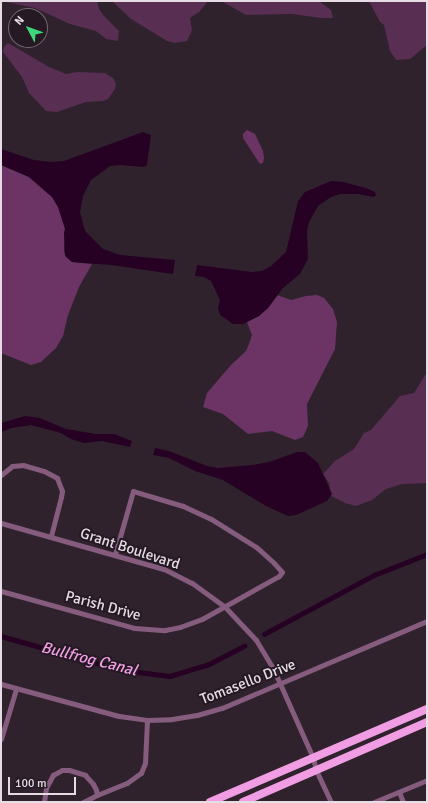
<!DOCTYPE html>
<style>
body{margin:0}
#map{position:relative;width:428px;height:803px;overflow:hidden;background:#2f222d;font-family:Signika,sans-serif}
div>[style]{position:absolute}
.green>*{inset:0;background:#582e52}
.forest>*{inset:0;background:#6b3464}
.water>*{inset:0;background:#260123}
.canal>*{height:4.5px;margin:-2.25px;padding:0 2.25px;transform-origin:2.25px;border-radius:2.25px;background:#260123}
.minor>*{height:5px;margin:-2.5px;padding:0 2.5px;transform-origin:2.5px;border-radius:2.5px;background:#855c7e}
.trunk>*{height:8px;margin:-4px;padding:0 4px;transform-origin:4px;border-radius:4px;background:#f19de3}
span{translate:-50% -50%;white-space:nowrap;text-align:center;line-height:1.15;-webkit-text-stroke:4px #251923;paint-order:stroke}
.street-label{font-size:15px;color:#e6dde4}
.water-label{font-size:16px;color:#f09de3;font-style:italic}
.frame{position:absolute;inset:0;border:2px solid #e6dde4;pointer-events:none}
.north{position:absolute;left:8px;top:8px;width:40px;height:40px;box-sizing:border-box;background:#251923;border:1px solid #726770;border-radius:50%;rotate:311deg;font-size:11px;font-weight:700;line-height:16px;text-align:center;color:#e6dde4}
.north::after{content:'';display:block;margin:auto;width:14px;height:18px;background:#3ed77d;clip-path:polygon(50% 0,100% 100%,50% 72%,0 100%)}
.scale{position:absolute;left:8px;top:777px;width:68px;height:18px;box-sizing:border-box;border:2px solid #e6dde4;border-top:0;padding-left:5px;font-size:12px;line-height:14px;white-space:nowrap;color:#e6dde4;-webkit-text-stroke:3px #251923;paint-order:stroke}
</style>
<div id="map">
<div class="green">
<div style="clip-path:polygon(1px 1px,97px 1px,99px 9px,104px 16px,119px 31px,118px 41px,106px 39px,96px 31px,70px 24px,35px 8px)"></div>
<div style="clip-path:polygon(112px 1px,208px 1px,199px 12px,190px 18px,192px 30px,187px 41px,175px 43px,167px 41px,131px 19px)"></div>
<div style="clip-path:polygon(221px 1px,319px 1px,331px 10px,333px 18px,321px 18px,292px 14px,246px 15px)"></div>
<div style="clip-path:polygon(369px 1px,427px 1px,427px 45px,410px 59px,396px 60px,390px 51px,384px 25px,380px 22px)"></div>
<div style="clip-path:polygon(8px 43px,49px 67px,66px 74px,77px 72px,105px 73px,113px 78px,116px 84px,115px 89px,108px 99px,103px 101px,86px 102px,57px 112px,46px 111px,29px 93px,22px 77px,3px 52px,4px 47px)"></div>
<div style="clip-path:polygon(427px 372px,427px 483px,402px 484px,386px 489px,372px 500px,356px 506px,345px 503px,331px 496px,329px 483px,323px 474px,335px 461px,354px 449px,364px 433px,371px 430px,400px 396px,414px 393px)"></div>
</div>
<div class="forest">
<div style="clip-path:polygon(247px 130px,255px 134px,263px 151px,264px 158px,263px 163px,260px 164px,243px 138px,243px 134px)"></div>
<div style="clip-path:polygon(1px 165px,29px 177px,52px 197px,62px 214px,65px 229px,64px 252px,72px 262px,92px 264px,79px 287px,68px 315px,63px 336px,56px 348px,41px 362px,31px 365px,1px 353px)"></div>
<div style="clip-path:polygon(277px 295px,291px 300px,306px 296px,317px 295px,324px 298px,333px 309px,337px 322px,335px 349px,307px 404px,308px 426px,303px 437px,295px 440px,272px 431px,248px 434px,223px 414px,203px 407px,207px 393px,231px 365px,246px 351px,249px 344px,252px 335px,247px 322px,259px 316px,268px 308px)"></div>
</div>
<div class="water">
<div style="clip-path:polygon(143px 132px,151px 135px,147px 165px,144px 167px,120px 165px,110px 166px,91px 180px,83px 196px,80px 212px,85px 231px,103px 249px,120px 255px,175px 260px,173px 274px,111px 265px,72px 262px,65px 256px,64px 233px,65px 229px,58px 207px,52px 197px,29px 177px,1px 165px,1px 149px,34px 160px,50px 162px,64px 161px)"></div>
<div style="clip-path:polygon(331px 181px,343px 182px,366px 188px,375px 192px,376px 195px,374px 197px,358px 194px,340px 194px,331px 197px,318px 206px,309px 222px,307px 231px,308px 259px,300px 274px,283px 288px,268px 308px,259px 316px,243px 324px,233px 324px,226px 319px,220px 315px,218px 308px,220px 300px,211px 281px,204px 277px,195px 276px,197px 265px,252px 272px,262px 271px,271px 266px,286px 252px,298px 201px,305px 192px)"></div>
<div style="clip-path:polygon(25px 416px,40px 418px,66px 429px,96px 434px,114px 434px,132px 441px,130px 447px,102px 441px,84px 443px,71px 439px,61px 433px,31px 425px,12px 428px,1px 432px,1px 423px)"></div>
<div style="clip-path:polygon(155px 448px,169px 451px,207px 466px,218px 468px,252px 465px,269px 462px,297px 452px,305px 452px,318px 463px,332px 494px,327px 501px,296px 515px,288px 516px,266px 506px,223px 480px,195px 471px,169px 458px,153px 455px)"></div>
</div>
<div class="canal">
<div style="left:264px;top:634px;width:125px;rotate:-28.2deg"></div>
<div style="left:374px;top:575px;width:57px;rotate:-21.6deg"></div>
<div style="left:1px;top:636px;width:126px;rotate:15.7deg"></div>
<div style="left:122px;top:670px;width:48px;rotate:7.1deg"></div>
<div style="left:170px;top:676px;width:39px;rotate:-17deg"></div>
<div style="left:207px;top:665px;width:42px;rotate:-27.2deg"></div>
</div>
<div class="minor">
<div style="left:1px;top:475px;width:14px;rotate:-39deg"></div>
<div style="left:12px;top:466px;width:11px;rotate:-5deg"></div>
<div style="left:23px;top:465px;width:22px;rotate:16deg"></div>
<div style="left:44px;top:471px;width:15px;rotate:28deg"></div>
<div style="left:57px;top:478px;width:14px;rotate:69deg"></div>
<div style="left:62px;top:491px;width:6px;rotate:99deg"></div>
<div style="left:61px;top:497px;width:40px;rotate:104.4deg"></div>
<div style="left:1px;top:523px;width:169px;rotate:15.8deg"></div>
<div style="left:164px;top:569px;width:31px;rotate:27deg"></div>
<div style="left:192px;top:583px;width:41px;rotate:36deg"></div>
<div style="left:225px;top:607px;width:45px;rotate:46.8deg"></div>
<div style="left:256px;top:640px;width:33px;rotate:59deg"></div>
<div style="left:273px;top:668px;width:98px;rotate:66deg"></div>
<div style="left:313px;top:758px;width:12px;rotate:76deg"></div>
<div style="left:316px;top:770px;width:35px;rotate:65deg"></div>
<div style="left:1px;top:591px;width:138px;rotate:15.5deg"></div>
<div style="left:134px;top:628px;width:31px;rotate:4deg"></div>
<div style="left:165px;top:630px;width:15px;rotate:-11deg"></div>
<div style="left:180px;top:627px;width:23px;rotate:-20deg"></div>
<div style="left:202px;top:619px;width:88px;rotate:-29.2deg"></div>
<div style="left:279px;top:576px;width:5px;rotate:-53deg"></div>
<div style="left:282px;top:572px;width:12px;rotate:-132deg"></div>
<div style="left:274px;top:563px;width:24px;rotate:-138deg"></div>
<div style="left:256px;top:547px;width:53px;rotate:-148.1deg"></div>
<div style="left:211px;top:519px;width:31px;rotate:-155deg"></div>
<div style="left:183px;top:506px;width:52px;rotate:-163.3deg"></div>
<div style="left:133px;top:491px;width:66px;rotate:105.9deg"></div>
<div style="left:1px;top:684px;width:122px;rotate:15.2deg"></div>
<div style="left:119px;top:716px;width:28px;rotate:8deg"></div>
<div style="left:147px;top:720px;width:25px;rotate:-2deg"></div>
<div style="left:172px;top:719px;width:25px;rotate:-9deg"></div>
<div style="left:197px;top:715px;width:26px;rotate:-16deg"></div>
<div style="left:222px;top:708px;width:223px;rotate:-23deg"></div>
<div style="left:1px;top:739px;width:52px;rotate:-73.3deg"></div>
<div style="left:399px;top:792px;width:11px;rotate:68deg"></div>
<div style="left:97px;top:795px;width:32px;rotate:-22deg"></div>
<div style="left:127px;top:783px;width:17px;rotate:-36deg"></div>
<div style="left:141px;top:773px;width:11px;rotate:-68deg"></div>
<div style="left:145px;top:763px;width:43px;rotate:-87.3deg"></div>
<div style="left:44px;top:802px;width:14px;rotate:-82deg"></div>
<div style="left:46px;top:788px;width:15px;rotate:-62deg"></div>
<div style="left:53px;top:775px;width:10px;rotate:-29deg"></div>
<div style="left:62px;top:770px;width:7px"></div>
<div style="left:69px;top:770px;width:17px;rotate:17deg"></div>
<div style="left:85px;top:775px;width:12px;rotate:48deg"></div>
<div style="left:93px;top:784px;width:7px;rotate:63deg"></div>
<div style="left:96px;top:790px;width:5px;rotate:79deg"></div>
<div style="left:97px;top:795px;width:16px;rotate:153deg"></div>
<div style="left:374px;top:802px;width:57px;rotate:-22.5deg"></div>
</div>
<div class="trunk">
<div style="left:210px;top:802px;width:236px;rotate:-23.2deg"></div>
<div style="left:243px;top:802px;width:201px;rotate:-23.5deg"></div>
</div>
<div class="street-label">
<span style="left:130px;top:549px;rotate:18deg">Grant Boulevard</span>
<span style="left:103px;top:606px;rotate:15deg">Parish Drive</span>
<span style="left:248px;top:682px;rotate:-21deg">Tomasello Drive</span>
</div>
<div class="water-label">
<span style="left:89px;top:659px;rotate:14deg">Bullfrog Canal</span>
</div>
<div class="frame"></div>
<div class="north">N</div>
<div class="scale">100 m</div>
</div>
